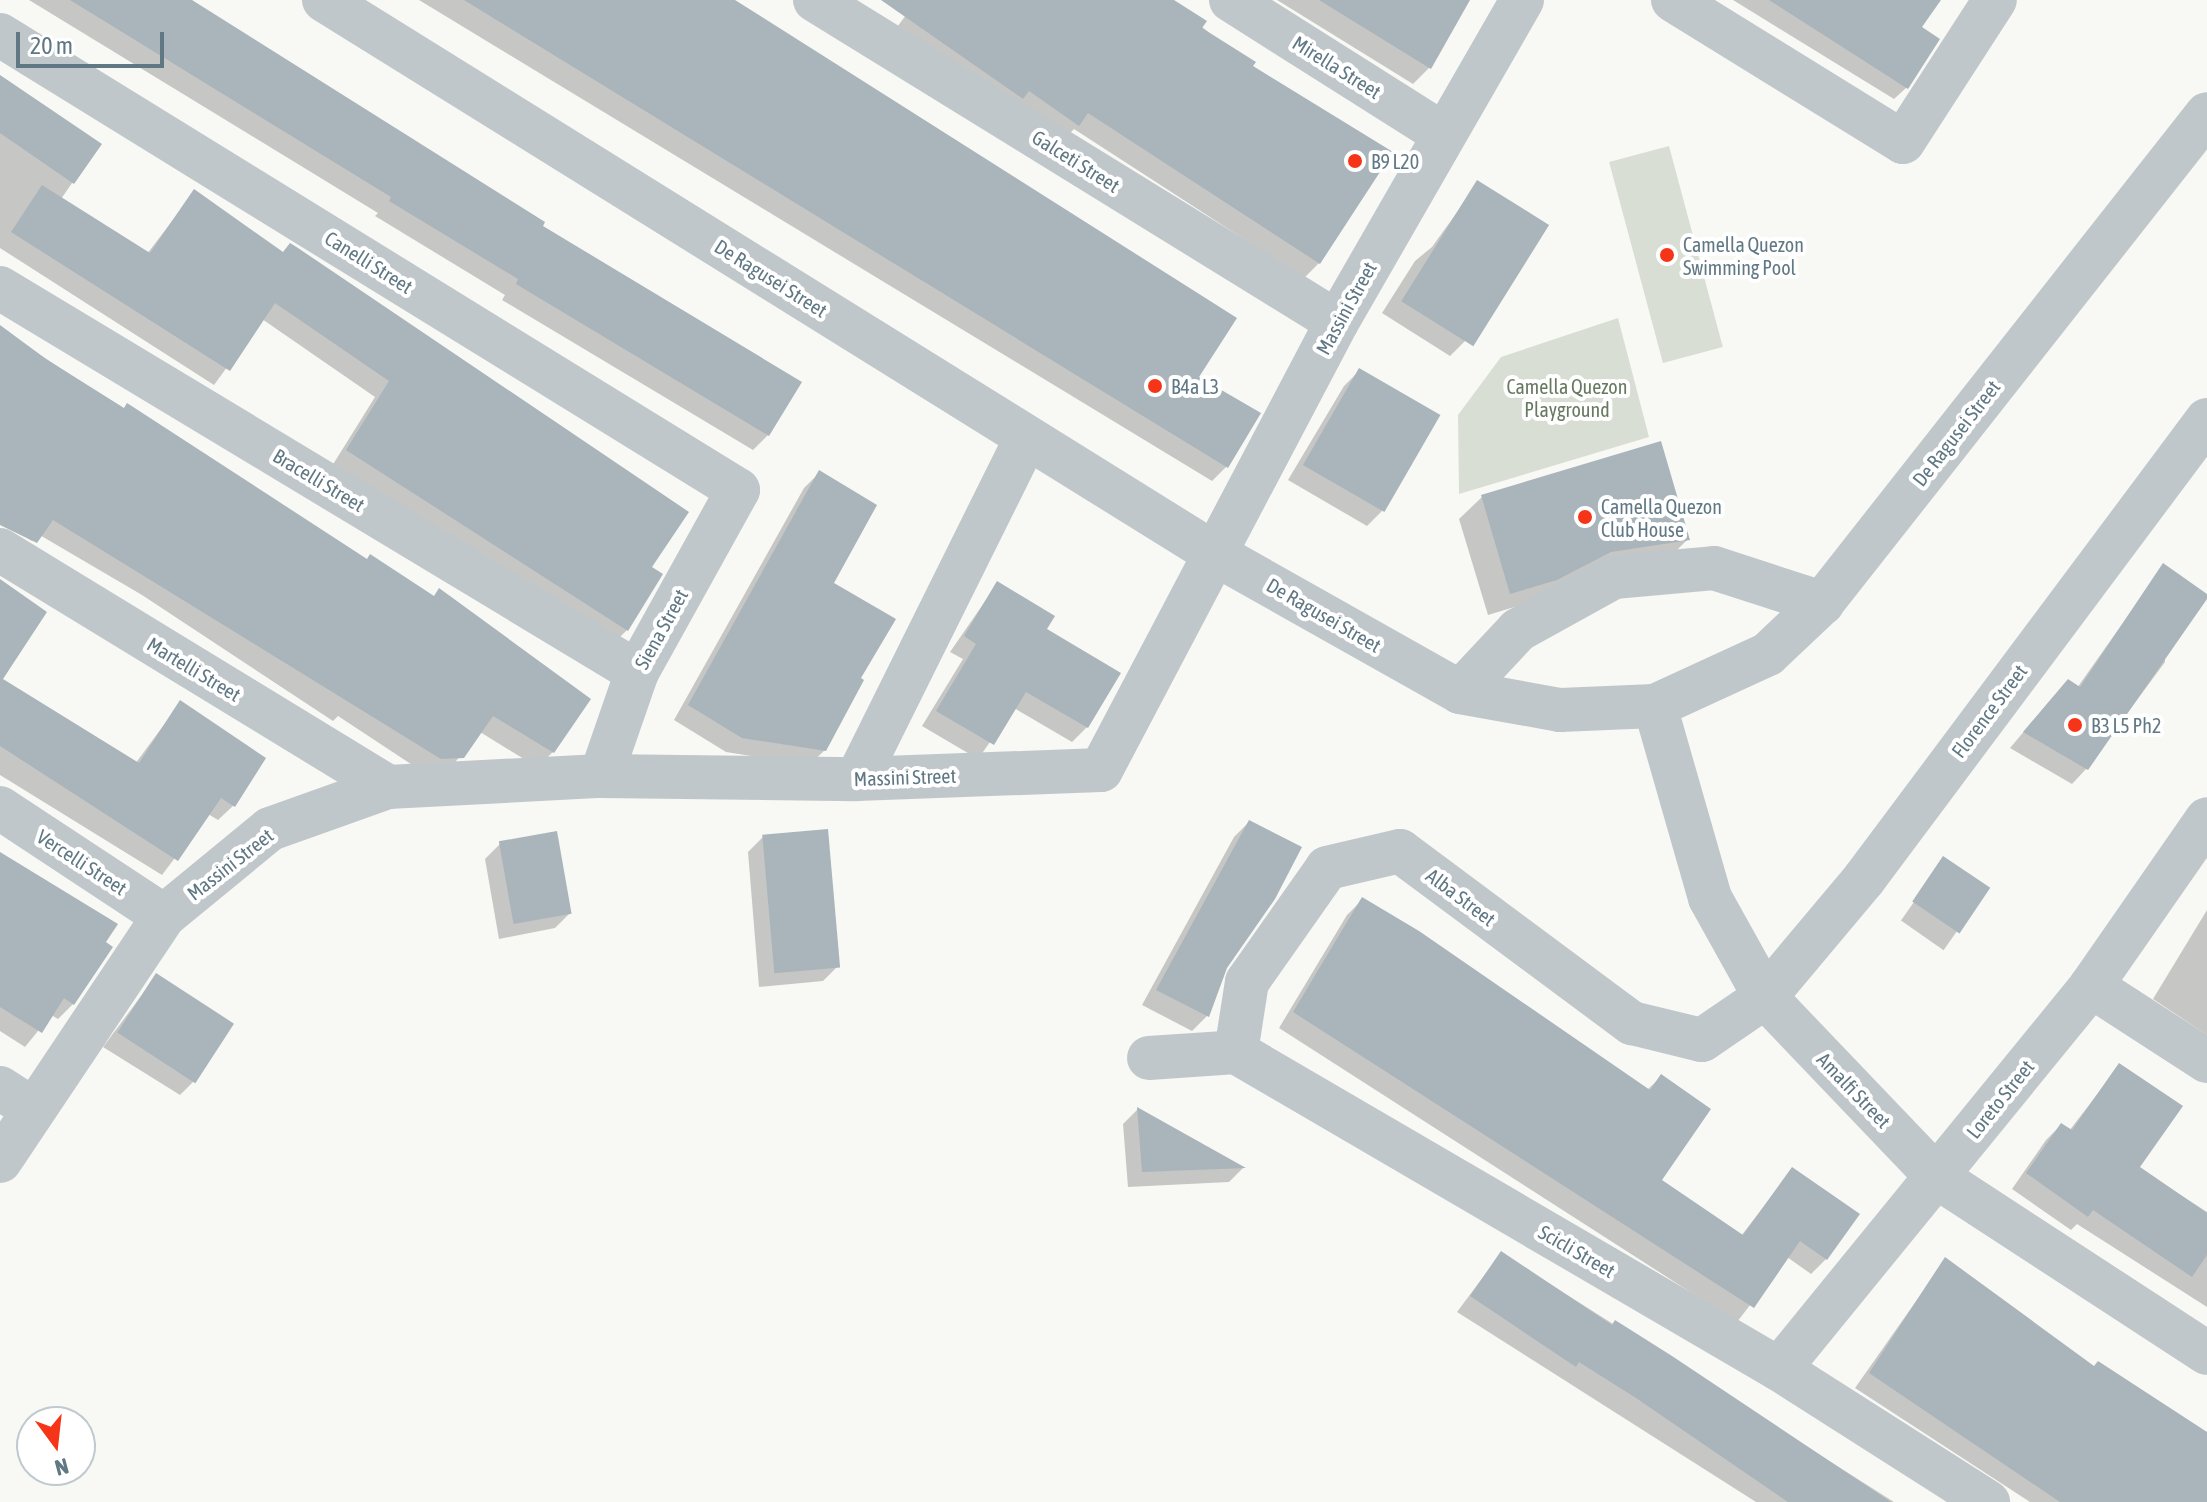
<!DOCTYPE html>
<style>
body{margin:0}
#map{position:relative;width:2207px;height:1502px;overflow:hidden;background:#f8f8f5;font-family:"Asap Condensed",sans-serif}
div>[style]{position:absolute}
.green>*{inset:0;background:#d9ded4;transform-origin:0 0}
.shadow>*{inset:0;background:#0003;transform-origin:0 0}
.building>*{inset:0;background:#a9b5ba;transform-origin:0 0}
.minor>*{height:44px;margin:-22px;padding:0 22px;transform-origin:22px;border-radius:22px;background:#c0c7ca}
.dots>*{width:22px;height:22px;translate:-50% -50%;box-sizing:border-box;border:4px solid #fff;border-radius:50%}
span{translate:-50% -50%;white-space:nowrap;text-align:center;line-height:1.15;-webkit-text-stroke:8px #fff;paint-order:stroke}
.street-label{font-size:20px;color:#607884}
.poi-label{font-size:20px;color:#607884}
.left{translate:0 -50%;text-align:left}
.park-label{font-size:20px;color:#677a60}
.north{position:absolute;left:16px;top:1406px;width:80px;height:80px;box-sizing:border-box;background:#fff;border:2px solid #bfc9ce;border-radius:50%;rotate:165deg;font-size:22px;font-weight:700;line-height:32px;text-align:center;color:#607884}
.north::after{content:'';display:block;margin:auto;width:28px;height:36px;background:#f63418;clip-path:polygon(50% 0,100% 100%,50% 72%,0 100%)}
.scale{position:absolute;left:16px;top:32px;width:148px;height:36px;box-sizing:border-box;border:4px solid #607884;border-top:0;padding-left:10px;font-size:24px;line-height:28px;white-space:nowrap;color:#607884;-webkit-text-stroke:6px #fff;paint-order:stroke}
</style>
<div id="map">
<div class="green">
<div style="left:1669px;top:146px;width:208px;height:62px;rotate:75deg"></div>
<div style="clip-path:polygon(1618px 318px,1649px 437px,1459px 494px,1458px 415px,1501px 357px)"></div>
</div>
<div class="shadow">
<div style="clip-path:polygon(29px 0,186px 0,414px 140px,412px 143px,540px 227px,768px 435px,753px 450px,502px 300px,505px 295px,375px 216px,378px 213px)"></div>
<div style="clip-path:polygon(419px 0,732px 0,1197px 378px,1227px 466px,1212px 481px)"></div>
<div style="clip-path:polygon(917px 0,1169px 0,1250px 66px,1319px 263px,1304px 278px,1074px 129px,1063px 140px,892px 34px)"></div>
<div style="clip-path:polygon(1277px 0,1468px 0,1429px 68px,1413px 84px)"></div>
<div style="clip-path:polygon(1733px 0,1938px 0,1919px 28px,1906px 88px,1894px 99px)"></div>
<div style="clip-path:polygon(0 80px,99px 144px,61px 199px,147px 254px,194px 192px,649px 567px,627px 630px,612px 645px,332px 466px,375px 397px,262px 319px,214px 385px,0 248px)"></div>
<div style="clip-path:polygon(1478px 183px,1465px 341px,1450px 356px,1382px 313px,1415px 261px,1432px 247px)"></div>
<div style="clip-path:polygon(0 328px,123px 410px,553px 752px,537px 767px,480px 732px,447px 772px,426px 774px,338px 716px,333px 721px,142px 595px,38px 534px,32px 541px,0 520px)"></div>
<div style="clip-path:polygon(1359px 371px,1382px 511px,1367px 526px,1288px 480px,1344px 386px)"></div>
<div style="clip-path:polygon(819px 473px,831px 584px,858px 678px,825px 750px,809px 765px,726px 752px,674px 720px,804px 488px)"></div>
<div style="clip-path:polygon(1482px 497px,1688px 539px,1666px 561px,1488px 615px,1459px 519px)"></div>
<div style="clip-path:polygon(2163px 566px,2165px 662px,2087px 768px,2072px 784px,2010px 748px,2053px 697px,2077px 688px)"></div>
<div style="clip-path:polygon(997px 584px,1044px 630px,1087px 727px,1072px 742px,1014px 708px,978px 759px,922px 726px,963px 659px,950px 652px)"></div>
<div style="clip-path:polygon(0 586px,0 680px,135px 764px,180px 703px,234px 805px,218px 820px,208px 814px,162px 875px,0 775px)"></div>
<div style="clip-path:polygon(1249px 822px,1225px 967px,1207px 1016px,1192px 1031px,1142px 1005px,1234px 837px)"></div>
<div style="clip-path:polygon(763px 837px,838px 966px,823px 981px,759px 987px,748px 852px)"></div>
<div style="clip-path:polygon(500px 844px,570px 913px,555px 928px,499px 939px,485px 859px)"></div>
<div style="clip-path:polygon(0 859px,73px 1004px,58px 1019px,51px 1015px,25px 1047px,0 1031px)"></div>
<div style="left:1944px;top:859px;width:52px;height:75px;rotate:35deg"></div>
<div style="clip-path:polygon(1362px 900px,1647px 1090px,1661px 1077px,1659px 1180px,1741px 1236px,1792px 1170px,1826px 1259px,1811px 1274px,1787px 1257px,1737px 1322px,1279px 1028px,1347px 915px)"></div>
<div style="clip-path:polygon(2207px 910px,2207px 1035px,2153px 999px)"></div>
<div style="clip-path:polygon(156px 976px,195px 1080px,180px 1095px,103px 1047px)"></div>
<div style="clip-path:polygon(2119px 1066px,2137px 1167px,2207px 1212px,2207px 1307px,2077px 1224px,2071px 1230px,2012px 1189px,2046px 1140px,2061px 1125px,2069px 1131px)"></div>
<div style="clip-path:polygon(1138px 1109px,1243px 1168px,1229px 1182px,1128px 1187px,1123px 1124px)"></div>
<div style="clip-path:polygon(1501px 1253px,1894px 1502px,1756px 1502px,1457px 1312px)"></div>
<div style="clip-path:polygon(1945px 1260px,2093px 1368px,2207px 1437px,2207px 1502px,2030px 1502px,1855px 1388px)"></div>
</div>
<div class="building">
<div style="clip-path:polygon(70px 0,192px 0,545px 222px,543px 226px,802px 382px,769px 436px,516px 284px,518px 279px,389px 201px,391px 197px)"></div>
<div style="clip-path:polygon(464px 0,735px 0,1237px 318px,1199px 377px,1261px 413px,1228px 468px)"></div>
<div style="clip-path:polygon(881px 0,1174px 0,1207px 21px,1202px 28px,1256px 62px,1253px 66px,1393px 152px,1320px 264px,1088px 113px,1079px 126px,1029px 91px,1023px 99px)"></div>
<div style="clip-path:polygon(1319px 0,1470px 0,1431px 69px)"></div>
<div style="clip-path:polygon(1769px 0,1941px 0,1922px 27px,1940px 39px,1908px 89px)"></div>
<div style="clip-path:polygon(0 75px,102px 144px,74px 184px,0 133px)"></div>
<div style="left:1477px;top:180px;width:85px;height:143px;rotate:32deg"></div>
<div style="clip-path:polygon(42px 185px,150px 253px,194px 189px,283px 252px,290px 243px,298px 248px,689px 512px,652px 567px,663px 574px,628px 631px,346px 450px,389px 381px,275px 303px,230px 371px,11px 232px)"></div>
<div style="clip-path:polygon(0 325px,46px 359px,124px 408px,127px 403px,367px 559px,370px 554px,434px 596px,439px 588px,591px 699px,554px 753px,493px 716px,464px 758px,441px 759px,53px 520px,37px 543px,0 525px)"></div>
<div style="left:1359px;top:368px;width:94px;height:112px;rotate:30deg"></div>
<div style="clip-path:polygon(1661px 441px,1690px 540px,1611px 552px,1557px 580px,1510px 594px,1481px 495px)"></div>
<div style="clip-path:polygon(819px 470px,877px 505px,834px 583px,896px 619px,861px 678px,864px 680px,826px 751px,742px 738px,688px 705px)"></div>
<div style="clip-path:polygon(2163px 563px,2207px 594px,2207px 599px,2088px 770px,2023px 732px,2068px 679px,2080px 687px)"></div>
<div style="clip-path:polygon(0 579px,47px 612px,3px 679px,139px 763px,180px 700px,266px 758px,235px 807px,221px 798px,178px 861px,0 746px)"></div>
<div style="clip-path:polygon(997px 581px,1055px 616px,1047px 629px,1121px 673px,1088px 728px,1026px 692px,994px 745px,936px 711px,976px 644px,964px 636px)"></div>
<div style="clip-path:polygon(1249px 820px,1302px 847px,1275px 899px,1227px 968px,1209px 1017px,1156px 990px)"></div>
<div style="left:828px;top:829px;width:139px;height:66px;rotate:85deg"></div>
<div style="left:557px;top:831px;width:84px;height:59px;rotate:80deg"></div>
<div style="clip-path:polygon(0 852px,118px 924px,106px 942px,113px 947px,74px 1005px,64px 998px,42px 1033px,0 1007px)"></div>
<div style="left:1943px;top:856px;width:57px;height:55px;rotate:34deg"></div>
<div style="clip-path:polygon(1362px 897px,1419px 931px,1650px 1090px,1661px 1074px,1711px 1109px,1662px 1180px,1743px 1235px,1792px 1167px,1860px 1214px,1827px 1260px,1800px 1241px,1754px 1308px,1293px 1012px)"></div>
<div style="left:156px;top:973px;width:93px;height:71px;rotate:33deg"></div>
<div style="clip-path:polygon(2119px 1063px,2183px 1106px,2140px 1167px,2207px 1213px,2207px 1255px,2192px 1277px,2093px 1210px,2088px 1217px,2026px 1173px,2061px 1123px,2072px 1130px)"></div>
<div style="clip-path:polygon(1137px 1107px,1246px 1168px,1142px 1172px)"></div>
<div style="clip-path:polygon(1501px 1251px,1612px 1325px,1615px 1320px,1672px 1356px,1891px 1502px,1788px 1502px,1636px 1398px,1579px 1362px,1576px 1367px,1470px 1296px)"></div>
<div style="clip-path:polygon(1945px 1257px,2094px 1366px,2098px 1361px,2207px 1432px,2207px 1502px,2060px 1502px,1869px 1373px)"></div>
</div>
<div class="minor">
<div style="left:324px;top:0;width:1049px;rotate:31.87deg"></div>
<div style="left:1215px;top:554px;width:281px;rotate:29.4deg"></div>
<div style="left:1460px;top:692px;width:102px;rotate:10.2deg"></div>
<div style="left:1560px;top:710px;width:95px;rotate:-2.4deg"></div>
<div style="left:1655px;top:706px;width:124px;rotate:-24.7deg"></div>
<div style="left:1768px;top:654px;width:74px;rotate:-43.4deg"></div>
<div style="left:1822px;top:603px;width:622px;rotate:-51.79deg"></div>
<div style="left:815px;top:0;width:613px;rotate:31.67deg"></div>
<div style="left:1231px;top:0;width:251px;rotate:32.3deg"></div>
<div style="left:1673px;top:0;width:270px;rotate:31.7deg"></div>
<div style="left:1903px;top:142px;width:169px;rotate:-57.1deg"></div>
<div style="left:0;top:35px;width:867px;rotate:31.66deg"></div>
<div style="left:738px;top:490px;width:208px;rotate:119deg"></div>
<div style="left:637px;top:672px;width:110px;rotate:109.1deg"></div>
<div style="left:0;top:288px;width:744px;rotate:31.08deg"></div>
<div style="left:0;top:550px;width:455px;rotate:31.4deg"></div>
<div style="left:1460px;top:692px;width:85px;rotate:-46.9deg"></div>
<div style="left:1518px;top:630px;width:110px;rotate:-28.9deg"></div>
<div style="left:1614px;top:577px;width:100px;rotate:-5.1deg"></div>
<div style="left:1714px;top:568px;width:114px;rotate:18deg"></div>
<div style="left:1655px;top:706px;width:200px;rotate:74deg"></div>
<div style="left:1710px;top:898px;width:113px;rotate:60.9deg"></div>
<div style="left:1765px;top:997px;width:249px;rotate:46.3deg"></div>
<div style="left:1937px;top:1177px;width:322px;rotate:33.1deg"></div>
<div style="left:857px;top:779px;width:381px;rotate:-63.6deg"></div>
<div style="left:0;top:808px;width:196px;rotate:33.4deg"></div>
<div style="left:2091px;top:986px;width:138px;rotate:32.9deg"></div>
<div style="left:1236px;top:1052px;width:71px;rotate:-81.1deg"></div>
<div style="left:1247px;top:982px;width:139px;rotate:-54.9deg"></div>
<div style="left:1327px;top:868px;width:75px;rotate:-13.1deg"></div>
<div style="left:1400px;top:851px;width:289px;rotate:36.6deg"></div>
<div style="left:1632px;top:1023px;width:72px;rotate:13.7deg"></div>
<div style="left:1702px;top:1040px;width:76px;rotate:-34.3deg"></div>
<div style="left:1765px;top:997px;width:154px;rotate:-50deg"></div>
<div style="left:1864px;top:879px;width:573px;rotate:-53.23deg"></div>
<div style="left:1149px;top:1058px;width:87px;rotate:-3.9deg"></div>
<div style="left:1236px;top:1052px;width:629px;rotate:30.28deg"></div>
<div style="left:1779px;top:1369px;width:248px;rotate:32.5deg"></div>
<div style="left:0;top:1088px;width:40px;rotate:32.9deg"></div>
<div style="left:0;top:1161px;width:295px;rotate:-56.2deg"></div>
<div style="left:164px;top:916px;width:137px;rotate:-39.4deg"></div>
<div style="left:270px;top:829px;width:125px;rotate:-19.6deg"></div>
<div style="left:388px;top:787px;width:213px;rotate:-3deg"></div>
<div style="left:601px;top:776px;width:256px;rotate:0.7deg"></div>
<div style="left:857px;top:779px;width:244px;rotate:-2.1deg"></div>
<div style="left:1101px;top:770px;width:506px;rotate:-62.22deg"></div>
<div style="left:1337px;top:322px;width:371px;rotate:-60.1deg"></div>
<div style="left:1779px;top:1369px;width:494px;rotate:-50.8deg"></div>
<div style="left:2091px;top:986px;width:203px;rotate:-55.2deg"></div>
</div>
<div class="dots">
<div style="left:1355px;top:161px;background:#f63418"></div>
<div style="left:1667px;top:255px;background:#f63418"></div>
<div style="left:1155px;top:386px;background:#f63418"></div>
<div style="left:1585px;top:517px;background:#f63418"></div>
<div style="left:2075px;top:725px;background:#f63418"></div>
</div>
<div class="street-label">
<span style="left:1337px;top:67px;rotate:32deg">Mirella Street</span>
<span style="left:1076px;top:161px;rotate:32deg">Galceti Street</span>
<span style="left:369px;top:262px;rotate:32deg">Canelli Street</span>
<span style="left:771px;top:278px;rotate:32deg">De Ragusei Street</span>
<span style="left:1346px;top:308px;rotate:-61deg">Massini Street</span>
<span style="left:1956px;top:433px;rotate:-52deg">De Ragusei Street</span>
<span style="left:319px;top:480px;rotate:31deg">Bracelli Street</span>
<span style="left:1324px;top:615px;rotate:30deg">De Ragusei Street</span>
<span style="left:661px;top:629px;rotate:-61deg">Siena Street</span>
<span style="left:194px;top:669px;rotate:31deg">Martelli Street</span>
<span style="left:1989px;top:711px;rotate:-53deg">Florence Street</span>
<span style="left:905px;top:777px;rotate:-2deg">Massini Street</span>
<span style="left:82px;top:862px;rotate:33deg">Vercelli Street</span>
<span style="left:230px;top:864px;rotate:-38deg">Massini Street</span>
<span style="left:1461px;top:897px;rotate:37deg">Alba Street</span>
<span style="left:1854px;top:1090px;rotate:46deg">Amalfi Street</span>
<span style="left:2000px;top:1099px;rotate:-51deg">Loreto Street</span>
<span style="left:1577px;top:1251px;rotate:30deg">Scicli Street</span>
</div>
<div class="poi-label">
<span class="left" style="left:1371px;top:161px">B9 L20</span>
<span class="left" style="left:1683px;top:256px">Camella Quezon<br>Swimming Pool</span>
<span class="left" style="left:1171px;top:386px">B4a L3</span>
<span class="left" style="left:1601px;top:518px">Camella Quezon<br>Club House</span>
<span class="left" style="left:2091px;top:725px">B3 L5 Ph2</span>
</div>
<div class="park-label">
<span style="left:1567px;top:398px">Camella Quezon<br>Playground</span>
</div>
<div class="north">N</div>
<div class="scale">20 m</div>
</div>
